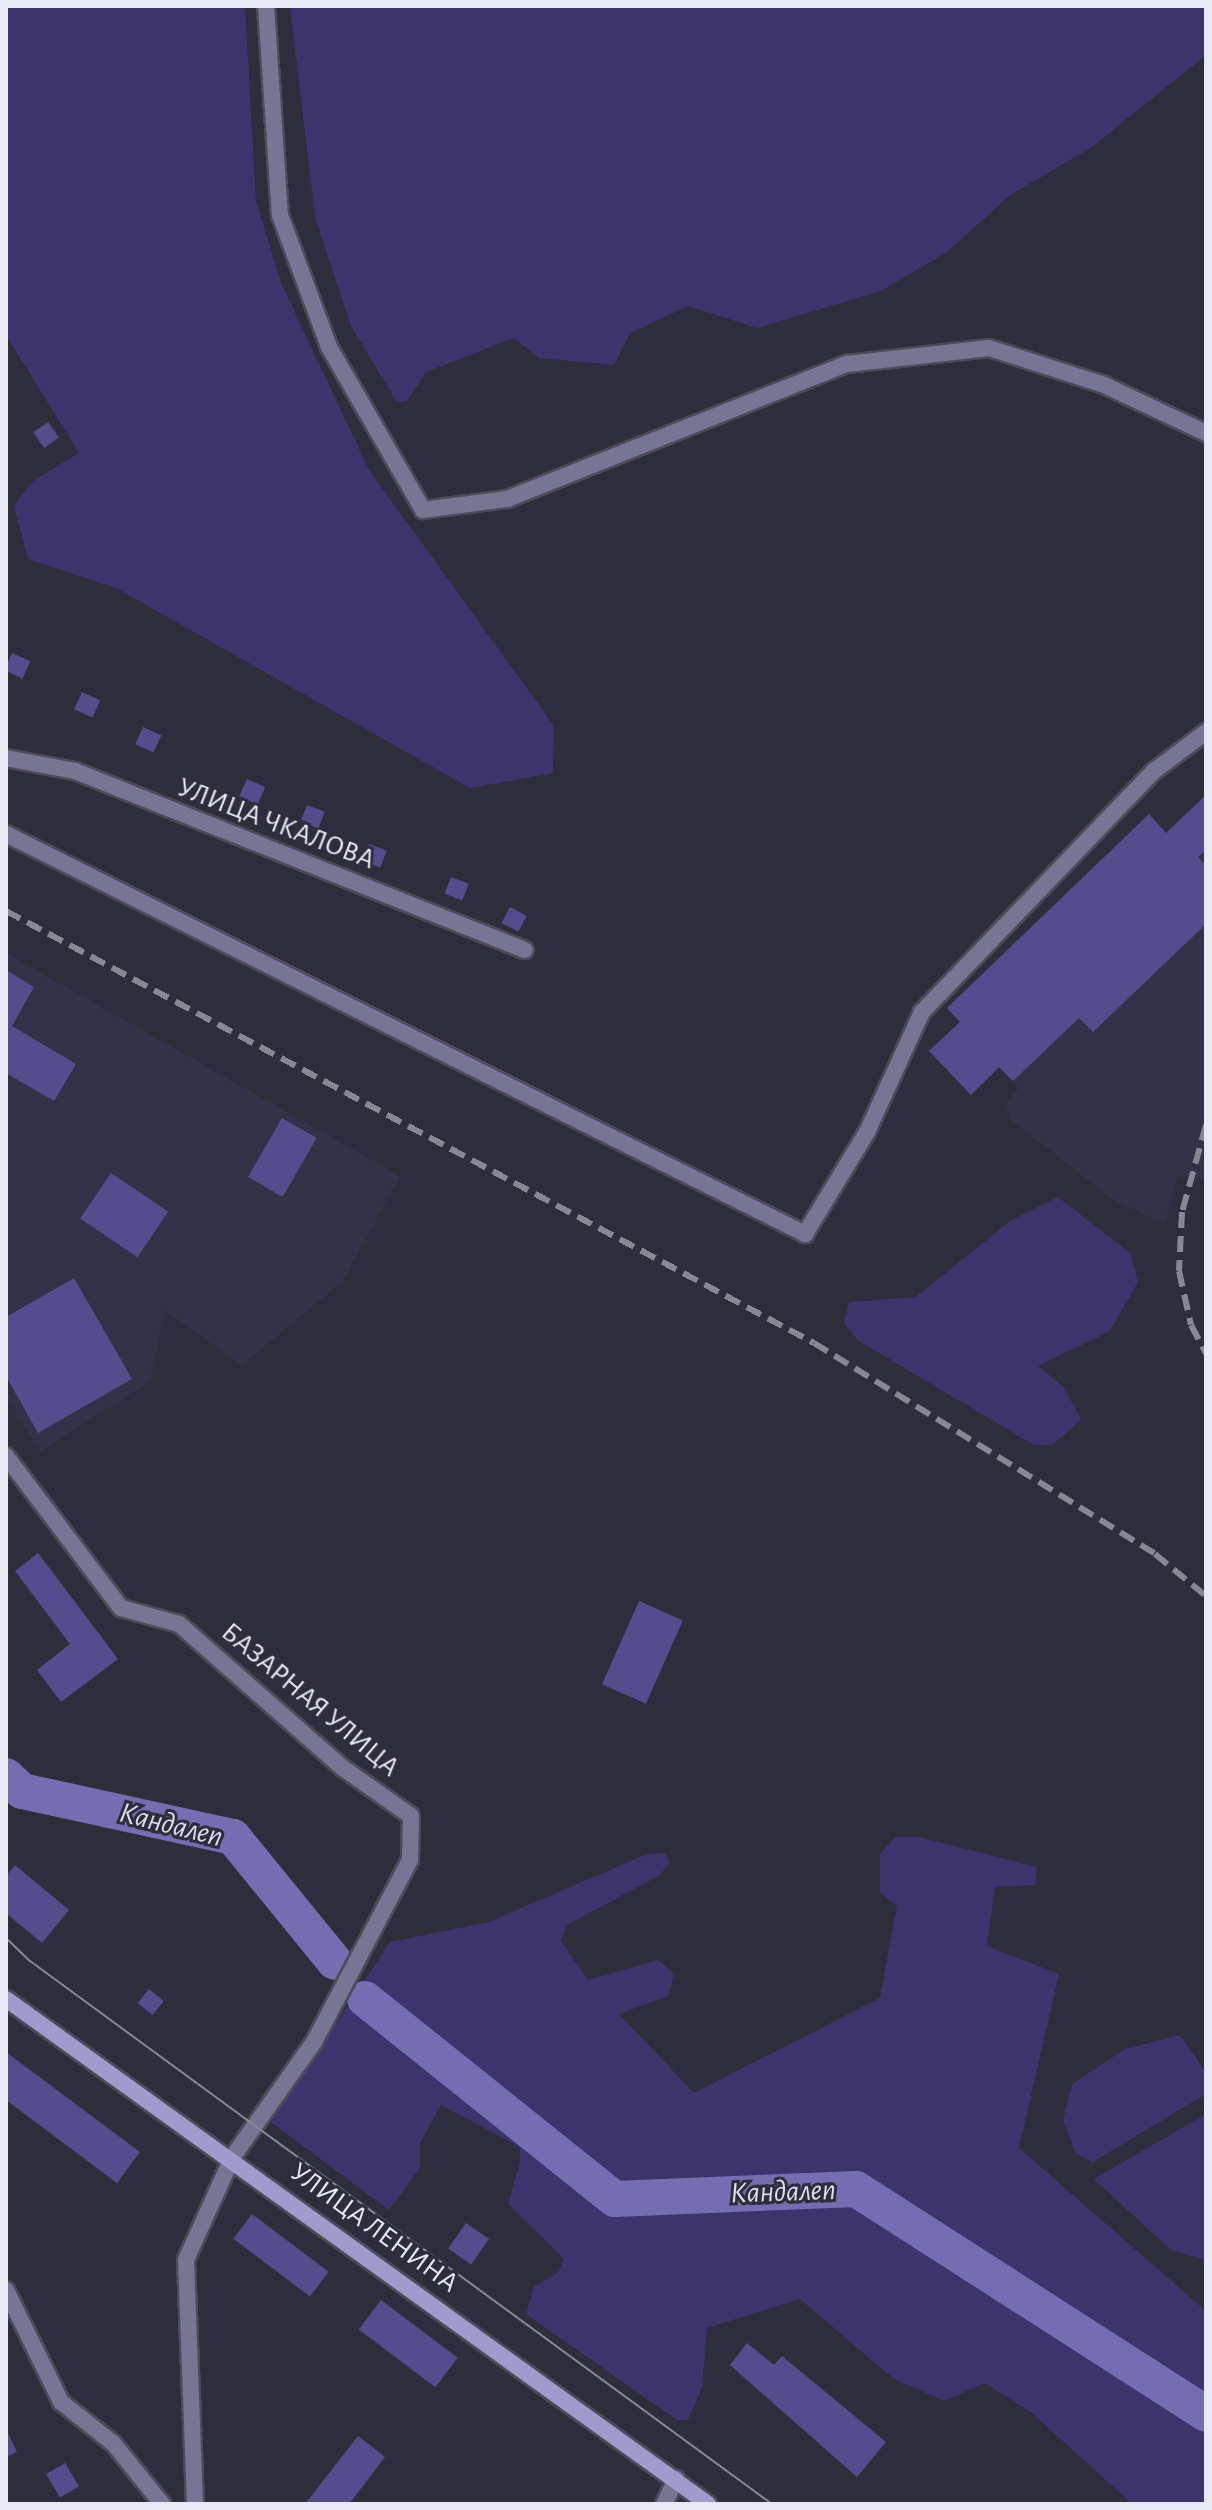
<!DOCTYPE html>
<meta charset="utf-8">
<style>
body{margin:0}
#map{position:relative;width:1212px;height:2510px;overflow:hidden;background:#2e2d3c;font-family:"Alegreya Sans",sans-serif}
div>[style]{position:absolute}
.built>*{inset:0;background:#333147}
.green>*{inset:0;background:#3d346e}
.river>*{height:36px;margin:-18px;padding:0 18px;transform-origin:18px;border-radius:18px;background:#756db1}
.building>*{inset:0;background:#554c8e;transform-origin:0 0}
.roads{filter:drop-shadow(2px 0 #4c4b59) drop-shadow(-2px 0 #4c4b59) drop-shadow(0 2px #4c4b59) drop-shadow(0 -2px #4c4b59)}
.minor>*{height:16px;margin:-8px;padding:0 8px;transform-origin:8px;border-radius:8px;background:#777593}
.secondary>*{height:16px;margin:-8px;padding:0 8px;transform-origin:8px;border-radius:8px;background:#9f9ccd}
.tram>*{height:2px;margin:-1px;padding:0 1px;transform-origin:1px;border-radius:1px;background:#888794}
.rail>*{height:6px;margin-top:-3px;transform-origin:0;background:repeating-linear-gradient(90deg,#888794 0 16px,transparent 0 24px)}
span{translate:-50% -50%;white-space:nowrap;text-align:center;line-height:1.15;-webkit-text-stroke:6px #2e2d3c;paint-order:stroke}
.street-label{font-size:28px;color:#e9e9f3}
.water-label{font-size:30px;color:#dddcf0;font-style:italic}
.frame{position:absolute;inset:0;border:8px solid #e9e9f3;pointer-events:none}
</style>
<div id="map">
<div class="built">
<div style="clip-path:polygon(1206px 795px,1206px 1179px,1178px 1177px,1165px 1223px,1116px 1202px,1010px 1119px,1005px 1104px,1019px 1088px,1000px 1068px,971px 1095px,929px 1051px,959px 1022px,947px 1008px,1149px 814px,1167px 833px)"></div>
<div style="clip-path:polygon(6px 953px,400px 1176px,343px 1281px,242px 1365px,165px 1311px,150px 1381px,40px 1452px,6px 1396px)"></div>
</div>
<div class="green">
<div style="clip-path:polygon(6px 6px,245px 6px,256px 201px,281px 283px,369px 470px,554px 726px,553px 773px,470px 788px,116px 588px,28px 559px,14px 506px,33px 481px,79px 453px,6px 335px)"></div>
<div style="clip-path:polygon(290px 6px,1206px 6px,1206px 55px,1092px 147px,1009px 196px,947px 252px,881px 291px,757px 328px,688px 306px,630px 333px,614px 365px,539px 358px,514px 338px,426px 372px,407px 401px,397px 402px,351px 326px,315px 217px)"></div>
<div style="clip-path:polygon(1058px 1197px,1130px 1253px,1138px 1282px,1110px 1331px,1038px 1366px,1064px 1387px,1081px 1420px,1052px 1445px,1034px 1445px,859px 1341px,844px 1323px,849px 1302px,916px 1297px,1010px 1221px)"></div>
<div style="clip-path:polygon(896px 1837px,919px 1837px,1037px 1867px,1035px 1885px,995px 1887px,987px 1946px,1059px 1974px,1019px 2148px,1206px 2311px,1206px 2504px,1132px 2504px,1031px 2412px,984px 2383px,945px 2401px,894px 2379px,800px 2299px,707px 2328px,702px 2387px,688px 2420px,677px 2420px,526px 2314px,534px 2287px,557px 2273px,564px 2259px,508px 2204px,520px 2162px,520px 2149px,511px 2142px,441px 2105px,420px 2143px,420px 2168px,389px 2210px,271px 2122px,390px 1942px,489px 1922px,647px 1854px,665px 1853px,670px 1862px,660px 1875px,567px 1925px,561px 1941px,588px 1980px,658px 1960px,674px 1974px,668px 1996px,619px 2014px,694px 2093px,880px 1998px,897px 1906px,880px 1892px,880px 1854px)"></div>
<div style="clip-path:polygon(1180px 2035px,1206px 2073px,1206px 2094px,1093px 2162px,1076px 2154px,1063px 2120px,1072px 2084px,1125px 2049px)"></div>
<div style="clip-path:polygon(1206px 2114px,1206px 2260px,1171px 2250px,1094px 2179px)"></div>
</div>
<div class="river">
<div style="left:6px;top:1776px;width:22px;rotate:43deg"></div>
<div style="left:22px;top:1791px;width:216px;rotate:12.3deg"></div>
<div style="left:233px;top:1837px;width:161px;rotate:50.8deg"></div>
<div style="left:365px;top:1999px;width:320px;rotate:38.7deg"></div>
<div style="left:615px;top:2199px;width:241px;rotate:-2.4deg"></div>
<div style="left:856px;top:2189px;width:416px;rotate:32.7deg"></div>
</div>
<div class="building">
<div style="left:48px;top:422px;width:19px;height:18px;rotate:55deg"></div>
<div style="left:12px;top:653px;width:20px;height:19px;rotate:24deg"></div>
<div style="left:82px;top:692px;width:20px;height:19px;rotate:24deg"></div>
<div style="left:143px;top:727px;width:20px;height:19px;rotate:24deg"></div>
<div style="left:247px;top:779px;width:20px;height:19px;rotate:24deg"></div>
<div style="clip-path:polygon(1206px 795px,1206px 850px,1198px 857px,1206px 866px,1206px 924px,1093px 1032px,1079px 1018px,1013px 1081px,999px 1067px,971px 1095px,929px 1051px,960px 1022px,947px 1008px,1149px 814px,1166px 833px)"></div>
<div style="left:307px;top:805px;width:19px;height:18px;rotate:21deg"></div>
<div style="left:369px;top:844px;width:19px;height:18px;rotate:21deg"></div>
<div style="left:451px;top:877px;width:19px;height:18px;rotate:21deg"></div>
<div style="left:510px;top:907px;width:19px;height:18px;rotate:28deg"></div>
<div style="clip-path:polygon(6px 970px,34px 987px,12px 1026px,76px 1064px,54px 1101px,6px 1073px)"></div>
<div style="left:282px;top:1118px;width:40px;height:68px;rotate:30deg"></div>
<div style="left:111px;top:1173px;width:69px;height:55px;rotate:34deg"></div>
<div style="clip-path:polygon(74px 1278px,132px 1379px,38px 1433px,6px 1376px,6px 1317px)"></div>
<div style="clip-path:polygon(38px 1553px,118px 1659px,61px 1702px,37px 1670px,70px 1644px,15px 1571px)"></div>
<div style="left:639px;top:1601px;width:48px;height:91px;rotate:24deg"></div>
<div style="clip-path:polygon(15px 1865px,69px 1910px,42px 1943px,6px 1913px,6px 1876px)"></div>
<div style="left:149px;top:1989px;width:19px;height:18px;rotate:39deg"></div>
<div style="clip-path:polygon(6px 2052px,140px 2152px,117px 2183px,6px 2100px)"></div>
<div style="left:252px;top:2214px;width:96px;height:31px;rotate:37deg"></div>
<div style="left:466px;top:2223px;width:28px;height:31px;rotate:35deg"></div>
<div style="left:381px;top:2300px;width:96px;height:37px;rotate:37deg"></div>
<div style="clip-path:polygon(747px 2343px,774px 2365px,782px 2356px,886px 2442px,857px 2477px,730px 2365px)"></div>
<div style="clip-path:polygon(6px 2429px,17px 2452px,6px 2457px)"></div>
<div style="clip-path:polygon(358px 2436px,385px 2457px,349px 2504px,305px 2504px)"></div>
<div style="left:65px;top:2463px;width:27px;height:22px;rotate:59deg"></div>
</div>
<div class="roads">
<div class="minor">
<div style="left:266px;top:6px;width:209px;rotate:86.2deg"></div>
<div style="left:280px;top:215px;width:141px;rotate:69.6deg"></div>
<div style="left:329px;top:347px;width:188px;rotate:60deg"></div>
<div style="left:423px;top:510px;width:85px;rotate:-7.5deg"></div>
<div style="left:507px;top:499px;width:366px;rotate:-21.7deg"></div>
<div style="left:847px;top:364px;width:143px;rotate:-6.4deg"></div>
<div style="left:989px;top:348px;width:121px;rotate:17.8deg"></div>
<div style="left:1104px;top:385px;width:113px;rotate:25.2deg"></div>
<div style="left:6px;top:758px;width:70px;rotate:10.7deg"></div>
<div style="left:75px;top:771px;width:484px;rotate:21.7deg"></div>
<div style="left:6px;top:834px;width:894px;rotate:26.59deg"></div>
<div style="left:805px;top:1234px;width:119px;rotate:-58.7deg"></div>
<div style="left:867px;top:1132px;width:132px;rotate:-65.4deg"></div>
<div style="left:922px;top:1012px;width:335px;rotate:-46.1deg"></div>
<div style="left:1154px;top:771px;width:65px;rotate:-36.9deg"></div>
<div style="left:6px;top:1456px;width:191px;rotate:52.9deg"></div>
<div style="left:121px;top:1608px;width:60px;rotate:15.4deg"></div>
<div style="left:179px;top:1624px;width:218px;rotate:41.3deg"></div>
<div style="left:343px;top:1768px;width:83px;rotate:35.2deg"></div>
<div style="left:411px;top:1816px;width:44px;rotate:91.3deg"></div>
<div style="left:410px;top:1860px;width:206px;rotate:117.8deg"></div>
<div style="left:314px;top:2042px;width:142px;rotate:125.3deg"></div>
<div style="left:232px;top:2158px;width:112px;rotate:114.3deg"></div>
<div style="left:186px;top:2260px;width:244px;rotate:87.9deg"></div>
<div style="left:6px;top:2290px;width:125px;rotate:63.8deg"></div>
<div style="left:61px;top:2402px;width:66px;rotate:38.3deg"></div>
<div style="left:113px;top:2443px;width:78px;rotate:51.2deg"></div>
<div style="left:664px;top:2504px;width:28px;rotate:-64deg"></div>
</div>
<div class="secondary">
<div style="left:6px;top:1999px;width:865px;rotate:35.73deg"></div>
</div>
</div>
<div class="tram">
<div style="left:6px;top:1938px;width:33px;rotate:44deg"></div>
<div style="left:30px;top:1961px;width:919px;rotate:36.2deg"></div>
</div>
<div class="rail">
<div style="left:6px;top:911px;width:916px;rotate:28.13deg"></div>
<div style="left:814px;top:1343px;width:401px;rotate:31.7deg"></div>
<div style="left:1155px;top:1554px;width:66px;rotate:39.5deg"></div>
<div style="left:1206px;top:1125px;width:90px;rotate:105.4deg"></div>
<div style="left:1182px;top:1212px;width:59px;rotate:92.9deg"></div>
<div style="left:1179px;top:1271px;width:55px;rotate:77.5deg"></div>
<div style="left:1191px;top:1325px;width:32px;rotate:62deg"></div>
</div>
<div class="street-label">
<span style="left:276px;top:824px;rotate:21deg">УЛИЦА ЧКАЛОВА</span>
<span style="left:310px;top:1700px;rotate:40deg">БАЗАРНАЯ УЛИЦА</span>
<span style="left:374px;top:2228px;rotate:36deg">УЛИЦА ЛЕНИНА</span>
</div>
<div class="water-label">
<span style="left:171px;top:1825px;rotate:14deg">Кандалеп</span>
<span style="left:783px;top:2192px;rotate:-2deg">Кандалеп</span>
</div>
<div class="frame"></div>
</div>
